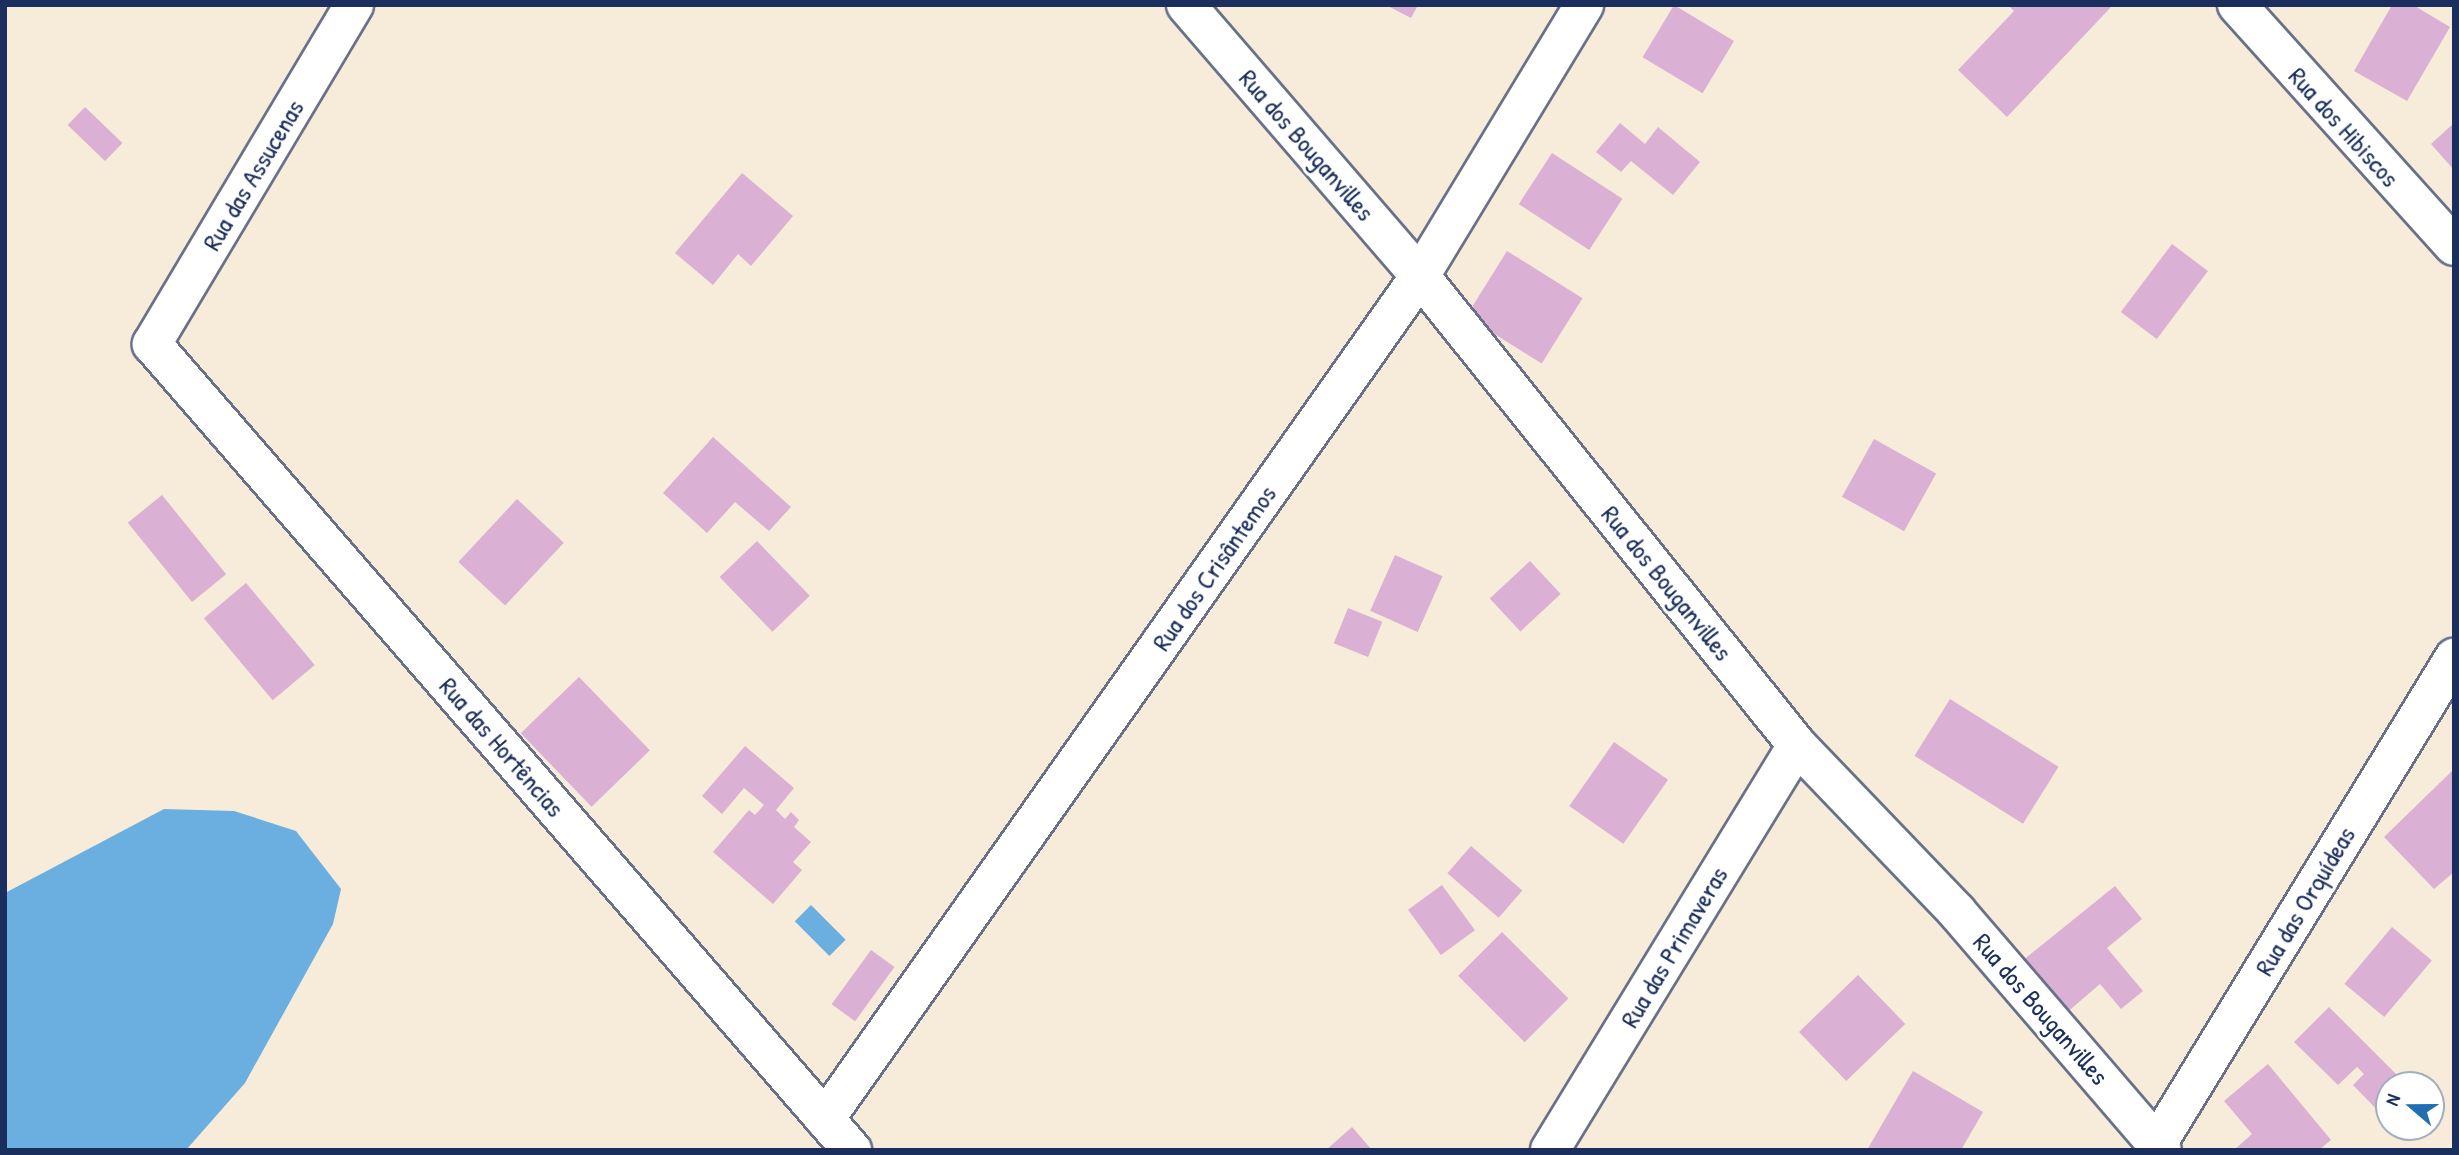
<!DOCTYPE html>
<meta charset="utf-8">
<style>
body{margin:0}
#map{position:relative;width:2459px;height:1155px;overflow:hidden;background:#f7ecda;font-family:"Patrick Hand",sans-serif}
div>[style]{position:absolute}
.water>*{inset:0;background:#6bafe0;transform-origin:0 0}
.building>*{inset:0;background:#dab0d4;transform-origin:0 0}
.roads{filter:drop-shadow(2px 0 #687189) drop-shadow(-2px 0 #687189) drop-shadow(0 2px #687189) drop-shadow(0 -2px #687189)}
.street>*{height:38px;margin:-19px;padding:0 19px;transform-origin:19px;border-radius:19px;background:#fff}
span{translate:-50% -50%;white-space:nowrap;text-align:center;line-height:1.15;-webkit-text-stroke:6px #fff;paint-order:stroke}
.street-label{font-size:26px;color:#1b2f5e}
.frame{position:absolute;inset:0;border:7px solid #1b2f5e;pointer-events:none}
.north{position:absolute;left:2375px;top:1071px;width:70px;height:70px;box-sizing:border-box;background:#fff;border:2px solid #a4acbf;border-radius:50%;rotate:290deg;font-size:19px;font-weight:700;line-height:28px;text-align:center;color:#1b2f5e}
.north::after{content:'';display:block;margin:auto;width:24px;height:32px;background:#1f6fb2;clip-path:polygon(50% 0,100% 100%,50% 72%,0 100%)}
</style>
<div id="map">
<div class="water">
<div style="clip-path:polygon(164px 809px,234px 811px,296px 831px,341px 889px,333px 924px,245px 1083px,186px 1150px,5px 1150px,5px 893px)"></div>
<div style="left:811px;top:905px;width:49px;height:23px;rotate:45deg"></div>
</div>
<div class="building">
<div style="clip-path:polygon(1386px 5px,1418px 5px,1411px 18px)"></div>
<div style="left:1674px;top:5px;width:70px;height:61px;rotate:31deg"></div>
<div style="clip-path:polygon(2008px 5px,2113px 5px,2007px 117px,1958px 70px,2014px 11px)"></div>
<div style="clip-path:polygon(2392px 5px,2413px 5px,2450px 27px,2407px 101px,2354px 71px)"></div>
<div style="left:85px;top:107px;width:52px;height:25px;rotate:44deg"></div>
<div style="clip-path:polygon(1620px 123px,1645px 144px,1658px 127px,1700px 162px,1673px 195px,1631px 161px,1621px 172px,1596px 152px)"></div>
<div style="clip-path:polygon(2454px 123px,2454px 170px,2431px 144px)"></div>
<div style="left:1552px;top:153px;width:84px;height:61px;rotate:33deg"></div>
<div style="clip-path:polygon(742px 173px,793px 216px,751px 266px,738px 254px,713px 285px,675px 253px)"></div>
<div style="left:2172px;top:244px;width:45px;height:85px;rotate:37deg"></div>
<div style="left:1507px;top:251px;width:89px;height:77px;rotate:32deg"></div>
<div style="clip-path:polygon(713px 437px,791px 507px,769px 531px,735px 502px,707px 533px,663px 493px)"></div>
<div style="left:1874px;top:439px;width:71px;height:66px;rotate:29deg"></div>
<div style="left:162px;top:495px;width:102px;height:44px;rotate:51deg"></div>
<div style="left:517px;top:499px;width:64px;height:86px;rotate:43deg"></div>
<div style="left:757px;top:541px;width:76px;height:52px;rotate:46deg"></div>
<div style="left:1395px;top:555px;width:52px;height:61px;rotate:24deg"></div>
<div style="left:1530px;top:561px;width:45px;height:55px;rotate:47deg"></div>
<div style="left:246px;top:583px;width:107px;height:55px;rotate:50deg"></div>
<div style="left:1348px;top:608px;width:37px;height:38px;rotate:22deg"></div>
<div style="left:579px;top:677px;width:102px;height:81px;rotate:46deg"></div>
<div style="left:1950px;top:699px;width:128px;height:67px;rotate:32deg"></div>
<div style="left:1614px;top:742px;width:66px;height:78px;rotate:35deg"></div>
<div style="clip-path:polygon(745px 746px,794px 788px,776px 810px,785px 819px,791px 812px,799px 820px,794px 827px,811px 842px,793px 862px,802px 870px,773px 904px,713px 852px,749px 810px,755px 815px,764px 805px,744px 788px,722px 814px,702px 796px)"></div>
<div style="clip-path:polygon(2454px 769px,2454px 872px,2434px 889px,2384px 837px)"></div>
<div style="left:1471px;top:846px;width:68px;height:36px;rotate:41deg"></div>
<div style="left:1442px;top:885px;width:56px;height:42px;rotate:54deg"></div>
<div style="clip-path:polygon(2115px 886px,2142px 919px,2107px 948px,2143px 991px,2121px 1009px,2100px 984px,2065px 1014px,2022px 961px)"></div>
<div style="left:2392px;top:927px;width:52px;height:74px;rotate:40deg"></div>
<div style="left:1502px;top:932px;width:94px;height:62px;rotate:45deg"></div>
<div style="left:871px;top:950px;width:29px;height:67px;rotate:36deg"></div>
<div style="left:1858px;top:975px;width:68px;height:82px;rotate:46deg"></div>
<div style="clip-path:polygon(2329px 1007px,2407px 1085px,2389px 1085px,2387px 1120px,2353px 1085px,2364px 1074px,2357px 1067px,2338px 1085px,2294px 1042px)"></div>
<div style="clip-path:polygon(2268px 1064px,2331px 1140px,2319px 1150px,2234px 1150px,2252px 1134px,2224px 1101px)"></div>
<div style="clip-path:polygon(1913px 1071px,1983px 1112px,1961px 1150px,1867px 1150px)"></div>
<div style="clip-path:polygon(1352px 1127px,1372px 1150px,1326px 1150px)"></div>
</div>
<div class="roads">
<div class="street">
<div style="left:354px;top:5px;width:395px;rotate:120.8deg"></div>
<div style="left:152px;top:344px;width:1068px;rotate:49.03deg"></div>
<div style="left:1186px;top:5px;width:358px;rotate:49.2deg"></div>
<div style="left:1420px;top:276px;width:602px;rotate:51.21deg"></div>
<div style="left:1797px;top:745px;width:231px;rotate:46.2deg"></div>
<div style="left:1957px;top:912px;width:314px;rotate:49.3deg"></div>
<div style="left:2237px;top:5px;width:324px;rotate:48deg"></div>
<div style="left:825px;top:1119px;width:1032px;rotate:-54.79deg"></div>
<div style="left:1420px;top:276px;width:317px;rotate:-58.8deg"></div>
<div style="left:2157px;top:1144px;width:570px;rotate:-58.57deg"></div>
<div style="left:1550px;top:1150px;width:474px;rotate:-58.6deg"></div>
</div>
</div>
<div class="street-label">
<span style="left:2344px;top:127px;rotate:48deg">Rua dos Hibiscos</span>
<span style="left:1307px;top:145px;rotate:49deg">Rua dos Bouganvilles</span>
<span style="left:253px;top:175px;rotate:-59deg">Rua das Assucenas</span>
<span style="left:1214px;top:568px;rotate:-55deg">Rua dos Crisântemos</span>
<span style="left:1667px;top:583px;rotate:51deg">Rua dos Bouganvilles</span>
<span style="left:502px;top:747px;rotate:49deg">Rua das Hortências</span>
<span style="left:2305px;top:901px;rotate:-59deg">Rua das Orquídeas</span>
<span style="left:1674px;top:947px;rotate:-59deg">Rua das Primaveras</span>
<span style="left:2041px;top:1009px;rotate:49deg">Rua dos Bouganvilles</span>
</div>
<div class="frame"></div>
<div class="north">N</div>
</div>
